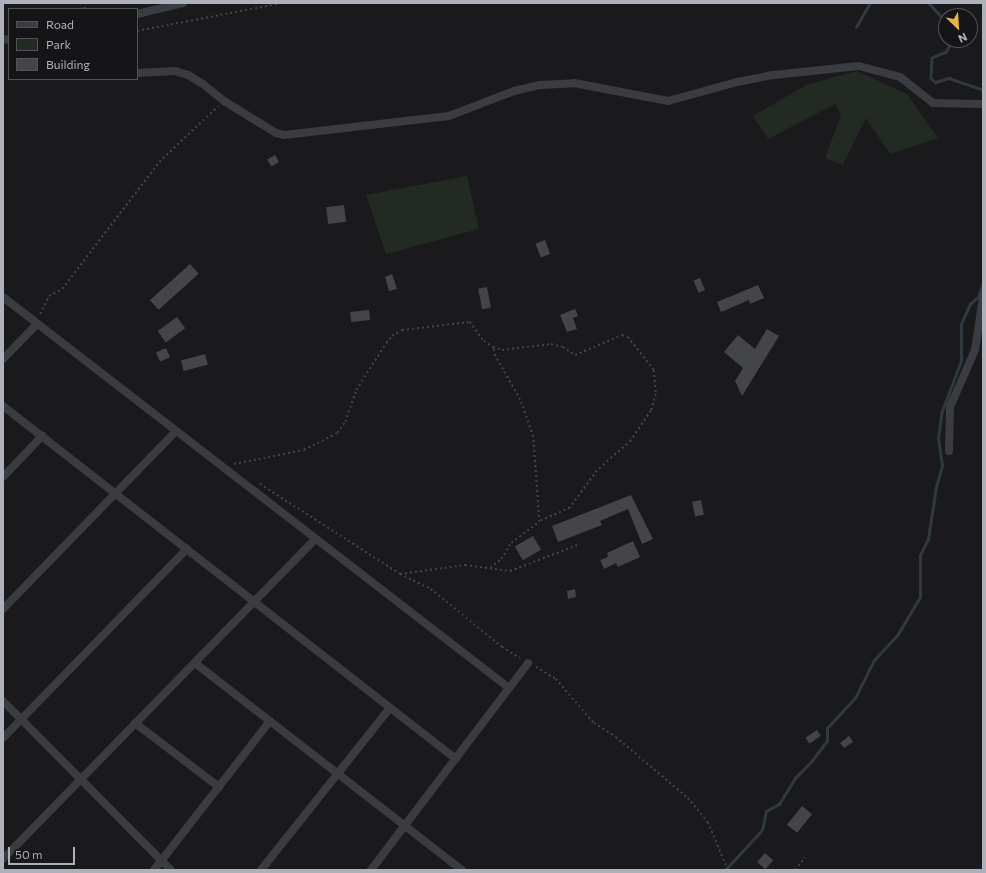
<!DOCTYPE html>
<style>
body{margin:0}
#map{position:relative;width:986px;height:873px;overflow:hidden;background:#1a1a1c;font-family:Commissioner,sans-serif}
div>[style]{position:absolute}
.green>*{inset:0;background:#222a23}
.stream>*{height:2.5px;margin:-1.25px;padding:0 1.25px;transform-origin:1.25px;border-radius:1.25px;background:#303940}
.building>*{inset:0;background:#444549;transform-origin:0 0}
.path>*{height:1.5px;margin-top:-0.75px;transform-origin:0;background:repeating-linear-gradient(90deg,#414348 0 2px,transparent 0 5px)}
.street>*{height:8px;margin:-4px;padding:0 4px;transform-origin:4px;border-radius:4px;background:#3b3c41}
span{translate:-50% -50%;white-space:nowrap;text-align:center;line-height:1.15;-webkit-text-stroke:3.5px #151517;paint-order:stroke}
.frame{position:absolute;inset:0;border:4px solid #adb1bb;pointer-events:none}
.legend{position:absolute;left:8px;top:8px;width:130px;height:72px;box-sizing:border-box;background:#151517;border:1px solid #525359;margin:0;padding:5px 7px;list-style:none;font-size:12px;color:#adb1bb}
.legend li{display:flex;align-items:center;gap:8px;height:20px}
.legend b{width:20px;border:1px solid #525359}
.north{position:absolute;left:938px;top:8px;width:40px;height:40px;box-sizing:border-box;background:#151517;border:1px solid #525359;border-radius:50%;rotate:155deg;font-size:11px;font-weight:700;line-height:16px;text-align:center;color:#adb1bb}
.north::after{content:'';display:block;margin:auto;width:14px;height:18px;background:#e8b246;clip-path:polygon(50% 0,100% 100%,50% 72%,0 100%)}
.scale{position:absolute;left:8px;top:847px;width:67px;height:18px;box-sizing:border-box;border:2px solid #adb1bb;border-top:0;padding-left:5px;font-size:12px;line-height:14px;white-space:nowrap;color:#adb1bb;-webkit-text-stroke:3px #151517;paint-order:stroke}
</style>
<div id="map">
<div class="green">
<div style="clip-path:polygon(857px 71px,907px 94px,938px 138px,890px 154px,866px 118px,843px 165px,825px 158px,841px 115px,835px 104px,768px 139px,753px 116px,806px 85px)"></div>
<div style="clip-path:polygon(467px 176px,479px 229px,386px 254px,366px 195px)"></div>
</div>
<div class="stream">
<div style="left:929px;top:3px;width:25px;rotate:48deg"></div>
<div style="left:856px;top:27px;width:28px;rotate:-60deg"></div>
<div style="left:953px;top:40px;width:14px;rotate:120deg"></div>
<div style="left:946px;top:52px;width:15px;rotate:157deg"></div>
<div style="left:932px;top:58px;width:20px;rotate:93deg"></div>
<div style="left:931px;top:78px;width:6px;rotate:45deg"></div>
<div style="left:935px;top:82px;width:15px;rotate:-16deg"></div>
<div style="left:949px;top:78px;width:36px;rotate:19deg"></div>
<div style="left:725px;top:870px;width:54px;rotate:-47.2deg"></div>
<div style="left:762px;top:830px;width:19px;rotate:-78deg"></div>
<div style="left:766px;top:811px;width:15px;rotate:-28deg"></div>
<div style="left:779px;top:804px;width:32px;rotate:-58deg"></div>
<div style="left:796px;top:777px;width:21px;rotate:-45deg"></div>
<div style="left:811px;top:762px;width:26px;rotate:-53deg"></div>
<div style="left:827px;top:741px;width:13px;rotate:-90deg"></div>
<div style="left:827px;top:728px;width:41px;rotate:-47deg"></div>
<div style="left:855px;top:698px;width:42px;rotate:-63.4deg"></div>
<div style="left:874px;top:660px;width:35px;rotate:-47deg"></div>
<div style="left:898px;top:634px;width:43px;rotate:-59.3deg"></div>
<div style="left:920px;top:597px;width:42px;rotate:-90deg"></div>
<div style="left:920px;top:555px;width:18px;rotate:-63deg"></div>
<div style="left:928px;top:539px;width:53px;rotate:-81.3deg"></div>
<div style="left:936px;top:487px;width:22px;rotate:-74deg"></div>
<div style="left:942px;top:466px;width:28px;rotate:-98deg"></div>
<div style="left:938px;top:438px;width:27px;rotate:-82deg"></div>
<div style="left:942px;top:411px;width:53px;rotate:-69.2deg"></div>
<div style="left:961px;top:361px;width:37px;rotate:-90deg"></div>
<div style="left:961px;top:324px;width:22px;rotate:-66deg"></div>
<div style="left:970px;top:304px;width:11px;rotate:-41deg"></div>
<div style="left:978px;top:297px;width:14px;rotate:-69deg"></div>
</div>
<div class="building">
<div style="left:275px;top:155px;width:8px;height:9px;rotate:60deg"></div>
<div style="left:344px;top:205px;width:17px;height:18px;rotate:83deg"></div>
<div style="left:545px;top:240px;width:15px;height:10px;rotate:70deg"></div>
<div style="left:190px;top:264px;width:13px;height:54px;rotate:48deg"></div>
<div style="clip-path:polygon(392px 274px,397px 289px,389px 291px,385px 277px)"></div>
<div style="left:700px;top:278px;width:13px;height:7px;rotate:67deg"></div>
<div style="clip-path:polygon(758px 285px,764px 298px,750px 304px,749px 300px,721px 312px,717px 302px)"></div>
<div style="left:487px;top:287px;width:21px;height:9px;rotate:79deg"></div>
<div style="clip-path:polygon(575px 309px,578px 316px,573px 318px,577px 329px,567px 332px,560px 315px)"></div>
<div style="left:369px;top:310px;width:10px;height:19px;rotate:84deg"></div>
<div style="left:177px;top:317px;width:14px;height:24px;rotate:54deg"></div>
<div style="clip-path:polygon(767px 329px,779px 336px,742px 396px,735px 381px,743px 368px,724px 352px,738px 335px,755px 349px)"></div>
<div style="left:166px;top:348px;width:10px;height:11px;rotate:66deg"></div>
<div style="left:205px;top:354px;width:11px;height:25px;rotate:75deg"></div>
<div style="clip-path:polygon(631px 495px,653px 539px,642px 544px,628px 509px,600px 521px,602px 525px,558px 542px,552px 526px)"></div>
<div style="left:701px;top:500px;width:15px;height:9px;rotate:79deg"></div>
<div style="left:533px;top:536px;width:16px;height:21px;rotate:60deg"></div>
<div style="clip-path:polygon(633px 541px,640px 557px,618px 567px,616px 563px,604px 569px,600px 560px,608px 557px,607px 553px)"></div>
<div style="clip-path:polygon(575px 589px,576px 597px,568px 599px,567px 591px)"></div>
<div style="left:817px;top:730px;width:7px;height:14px;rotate:56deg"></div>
<div style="clip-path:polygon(849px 736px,853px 742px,844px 748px,840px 743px)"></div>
<div style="left:802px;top:806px;width:13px;height:24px;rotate:39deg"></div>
<div style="left:765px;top:853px;width:11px;height:12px;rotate:41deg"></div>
</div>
<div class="path">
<div style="left:84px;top:9px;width:6px;rotate:-72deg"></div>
<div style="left:137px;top:31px;width:149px;rotate:-10.9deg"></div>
<div style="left:40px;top:314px;width:20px;rotate:-63deg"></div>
<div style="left:49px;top:296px;width:15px;rotate:-28deg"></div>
<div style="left:62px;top:289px;width:160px;rotate:-52.6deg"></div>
<div style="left:159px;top:162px;width:81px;rotate:-43.5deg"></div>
<div style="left:234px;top:464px;width:71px;rotate:-11.3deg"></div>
<div style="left:304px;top:450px;width:37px;rotate:-27deg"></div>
<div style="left:337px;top:433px;width:14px;rotate:-54deg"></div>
<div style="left:345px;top:422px;width:34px;rotate:-71deg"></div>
<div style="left:356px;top:390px;width:56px;rotate:-57.4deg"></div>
<div style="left:386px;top:343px;width:9px;rotate:-49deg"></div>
<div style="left:392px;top:336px;width:12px;rotate:-31deg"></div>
<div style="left:402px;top:330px;width:68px;rotate:-6.7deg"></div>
<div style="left:470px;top:322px;width:24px;rotate:54deg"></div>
<div style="left:484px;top:341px;width:11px;rotate:34deg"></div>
<div style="left:493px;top:347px;width:9px;rotate:18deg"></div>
<div style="left:502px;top:350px;width:49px;rotate:-7deg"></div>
<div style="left:551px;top:344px;width:12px;rotate:14deg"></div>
<div style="left:563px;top:347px;width:14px;rotate:34deg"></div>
<div style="left:575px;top:355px;width:51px;rotate:-23.1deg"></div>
<div style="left:622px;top:335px;width:6px;rotate:18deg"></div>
<div style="left:628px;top:337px;width:42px;rotate:51.8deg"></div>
<div style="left:654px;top:370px;width:24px;rotate:85deg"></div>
<div style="left:656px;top:394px;width:18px;rotate:106deg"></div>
<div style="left:651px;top:411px;width:36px;rotate:124deg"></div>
<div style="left:631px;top:441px;width:45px;rotate:138.6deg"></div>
<div style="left:597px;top:471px;width:46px;rotate:126.1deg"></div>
<div style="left:570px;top:508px;width:34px;rotate:156deg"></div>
<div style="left:260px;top:484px;width:166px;rotate:32.7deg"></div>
<div style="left:400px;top:574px;width:34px;rotate:26deg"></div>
<div style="left:431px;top:589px;width:92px;rotate:39.2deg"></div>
<div style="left:502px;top:647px;width:21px;rotate:31deg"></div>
<div style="left:490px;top:568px;width:14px;rotate:-39deg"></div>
<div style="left:501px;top:559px;width:19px;rotate:-58deg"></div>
<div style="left:511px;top:543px;width:35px;rotate:-37deg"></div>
<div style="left:539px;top:522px;width:85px;rotate:-94deg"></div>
<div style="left:533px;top:437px;width:39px;rotate:-109deg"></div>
<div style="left:520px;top:400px;width:51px;rotate:-119.6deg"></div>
<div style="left:495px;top:356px;width:9px;rotate:-103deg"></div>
<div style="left:400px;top:574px;width:66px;rotate:-7.9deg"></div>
<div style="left:465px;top:565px;width:45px;rotate:7.6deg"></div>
<div style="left:510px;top:571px;width:75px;rotate:-21.1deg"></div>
<div style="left:536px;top:667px;width:23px;rotate:31deg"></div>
<div style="left:556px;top:679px;width:58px;rotate:49.2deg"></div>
<div style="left:594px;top:723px;width:26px;rotate:32deg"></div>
<div style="left:616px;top:737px;width:94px;rotate:40.3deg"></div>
<div style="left:688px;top:798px;width:31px;rotate:50deg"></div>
<div style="left:708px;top:822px;width:52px;rotate:67.4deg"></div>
<div style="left:795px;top:870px;width:16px;rotate:-52deg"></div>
</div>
<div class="street">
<div style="left:137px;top:14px;width:47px;rotate:-13.4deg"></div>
<div style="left:3px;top:39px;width:6px;rotate:9deg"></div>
<div style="left:137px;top:73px;width:38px;rotate:-3deg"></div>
<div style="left:175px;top:71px;width:14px;rotate:17deg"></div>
<div style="left:188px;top:75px;width:17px;rotate:31deg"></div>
<div style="left:203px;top:84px;width:27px;rotate:39deg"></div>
<div style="left:224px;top:101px;width:61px;rotate:31.6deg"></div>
<div style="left:276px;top:133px;width:8px;rotate:14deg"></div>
<div style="left:284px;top:135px;width:166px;rotate:-6.6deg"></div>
<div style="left:449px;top:116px;width:70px;rotate:-21deg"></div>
<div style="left:514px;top:91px;width:28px;rotate:-13deg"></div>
<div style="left:541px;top:85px;width:33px;rotate:-3deg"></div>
<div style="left:574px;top:83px;width:96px;rotate:10.8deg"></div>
<div style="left:668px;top:101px;width:72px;rotate:-15.4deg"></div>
<div style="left:737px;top:82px;width:37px;rotate:-11deg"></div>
<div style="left:773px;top:75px;width:86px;rotate:-6deg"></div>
<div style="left:859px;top:66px;width:42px;rotate:15deg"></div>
<div style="left:900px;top:77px;width:42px;rotate:38.2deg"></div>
<div style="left:933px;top:103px;width:50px;rotate:1.1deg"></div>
<div style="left:3px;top:297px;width:639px;rotate:37.69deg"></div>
<div style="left:3px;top:359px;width:49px;rotate:-45.8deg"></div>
<div style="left:3px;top:406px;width:574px;rotate:37.93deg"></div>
<div style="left:949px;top:451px;width:44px;rotate:-88.7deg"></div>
<div style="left:950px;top:407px;width:62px;rotate:-66.3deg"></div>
<div style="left:975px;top:350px;width:54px;rotate:-81.4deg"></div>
<div style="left:3px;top:477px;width:57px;rotate:-46.4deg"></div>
<div style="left:3px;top:609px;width:248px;rotate:-45.8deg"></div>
<div style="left:195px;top:663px;width:338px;rotate:37.8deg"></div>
<div style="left:3px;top:701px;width:238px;rotate:45.2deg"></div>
<div style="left:135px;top:723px;width:106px;rotate:37.3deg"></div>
<div style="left:3px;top:738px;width:264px;rotate:-45.8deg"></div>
<div style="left:3px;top:859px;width:447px;rotate:-45.7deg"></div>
<div style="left:154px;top:870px;width:189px;rotate:-52.1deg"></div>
<div style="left:261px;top:870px;width:207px;rotate:-51.5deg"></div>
<div style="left:371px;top:870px;width:260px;rotate:-52.8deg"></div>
</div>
<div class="frame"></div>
<ul class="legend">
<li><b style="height:5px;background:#3b3c41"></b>Road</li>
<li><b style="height:11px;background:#222a23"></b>Park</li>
<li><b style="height:11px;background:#444549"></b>Building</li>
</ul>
<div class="north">N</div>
<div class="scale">50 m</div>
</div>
